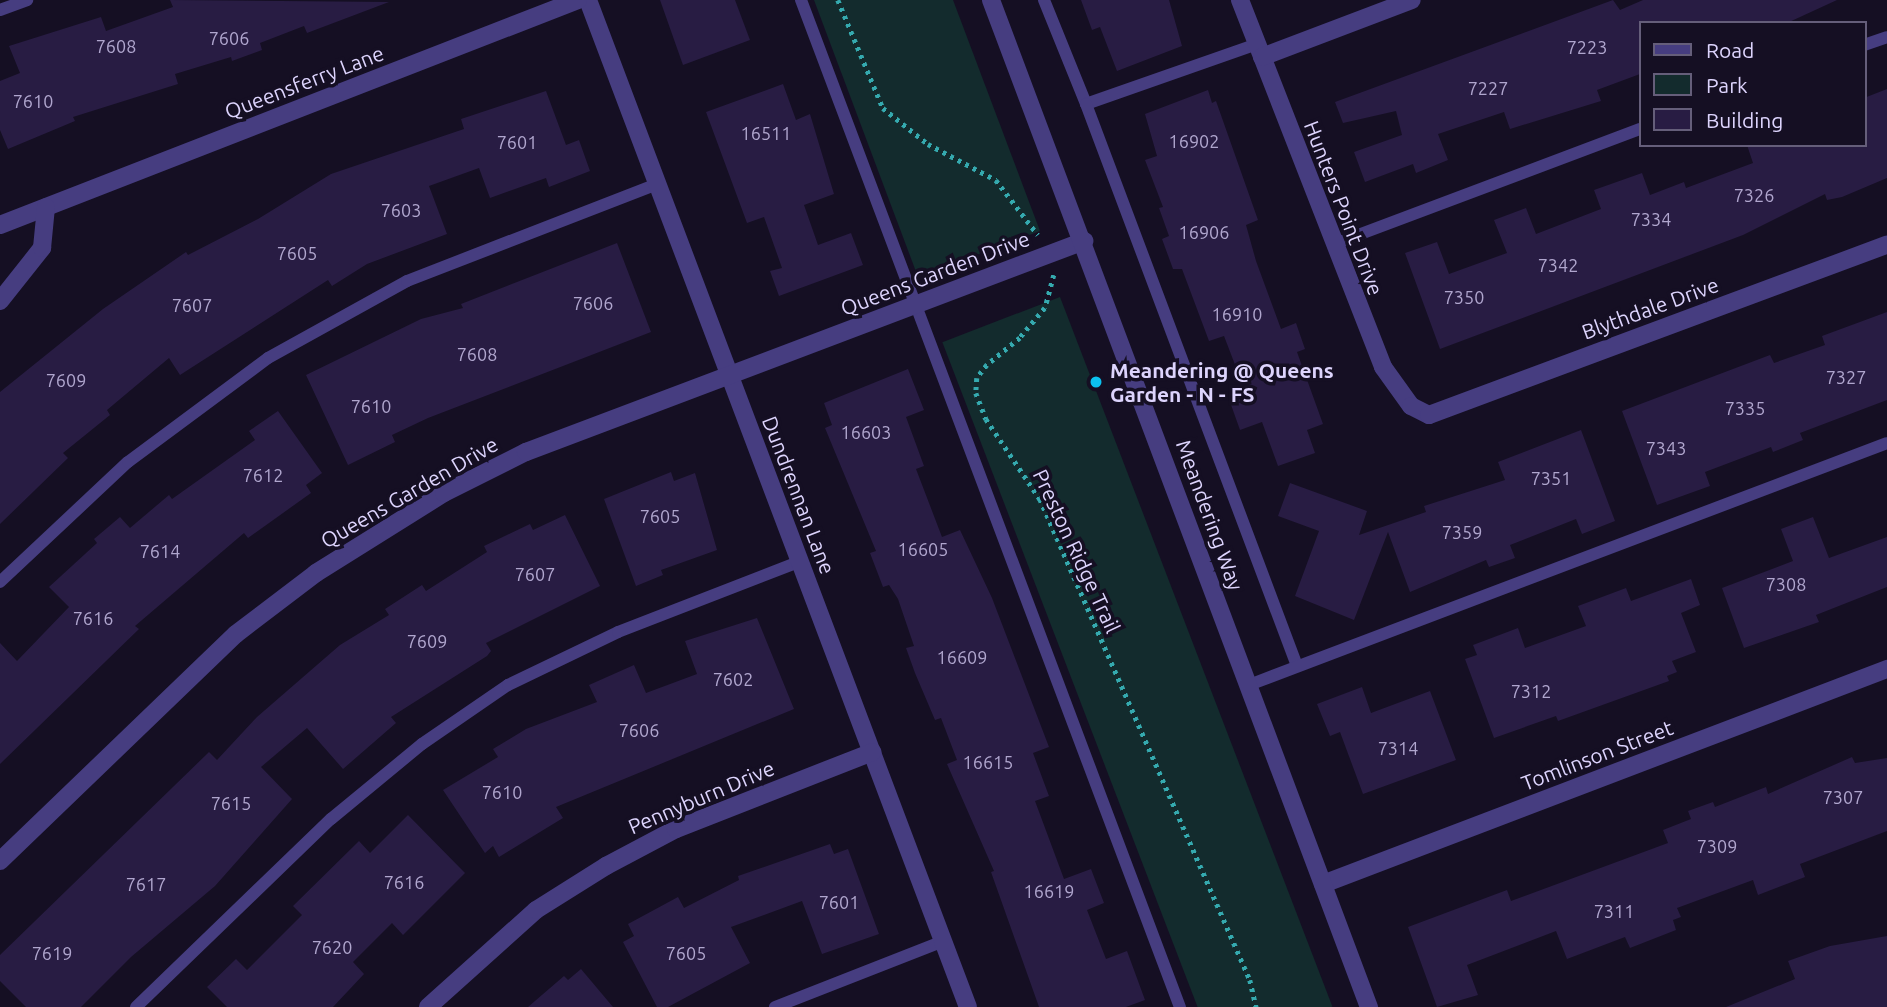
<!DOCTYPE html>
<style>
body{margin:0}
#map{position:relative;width:1887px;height:1007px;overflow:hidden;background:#150f23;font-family:Ubuntu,sans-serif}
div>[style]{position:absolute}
.green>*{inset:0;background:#132b2d;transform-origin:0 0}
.building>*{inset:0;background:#281c43}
.path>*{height:4.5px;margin-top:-2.25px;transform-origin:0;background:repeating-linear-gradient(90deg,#35aaaf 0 3.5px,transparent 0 8.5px)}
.service>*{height:12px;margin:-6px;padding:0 6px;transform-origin:6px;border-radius:6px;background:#463d80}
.minor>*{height:18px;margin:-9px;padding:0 9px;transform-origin:9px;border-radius:9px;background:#463d80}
.tertiary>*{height:18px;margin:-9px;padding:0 9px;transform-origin:9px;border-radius:9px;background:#463d80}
.dots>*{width:19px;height:19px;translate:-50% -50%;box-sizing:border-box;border:4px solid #150f23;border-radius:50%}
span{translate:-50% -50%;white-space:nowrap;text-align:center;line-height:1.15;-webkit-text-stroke:7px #150f23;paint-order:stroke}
.number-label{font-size:18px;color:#b0a6ce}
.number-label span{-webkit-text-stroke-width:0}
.street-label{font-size:21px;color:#ddd4fd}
.poi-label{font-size:21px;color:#ddd4fd;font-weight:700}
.left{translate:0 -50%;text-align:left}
.legend{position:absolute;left:1639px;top:21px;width:228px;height:126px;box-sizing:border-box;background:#150f23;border:2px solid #655e7a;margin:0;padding:9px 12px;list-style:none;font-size:21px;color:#ddd4fd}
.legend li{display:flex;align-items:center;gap:14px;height:35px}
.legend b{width:35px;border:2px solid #655e7a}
</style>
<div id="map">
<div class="green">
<div style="clip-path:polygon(814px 0,953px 0,1040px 231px,918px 277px)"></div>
<div style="left:1060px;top:297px;width:760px;height:126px;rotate:69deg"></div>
</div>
<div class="building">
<div style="clip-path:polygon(170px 0,389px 2px,307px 33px,304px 26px,260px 43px,262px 50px,232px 61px,231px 57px,175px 74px,178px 84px,73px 117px,75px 121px,8px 149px,0 130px,0 81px,20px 73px,9px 46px,101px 17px,106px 31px,173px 7px)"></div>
<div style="clip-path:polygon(660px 0,735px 0,750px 40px,683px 65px)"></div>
<div style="clip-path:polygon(1081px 0,1169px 0,1182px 46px,1117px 71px,1100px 27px,1092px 30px)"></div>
<div style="clip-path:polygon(1613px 0,1620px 10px,1643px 0,1837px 0,1787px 23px,1640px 23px,1640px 74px,1597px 90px,1601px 101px,1510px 129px,1504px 112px,1438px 134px,1448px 160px,1416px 173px,1413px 164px,1365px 182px,1354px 152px,1402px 135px,1396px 111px,1343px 123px,1335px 102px)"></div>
<div style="clip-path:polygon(783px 84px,796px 120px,810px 114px,834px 194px,804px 205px,818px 245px,851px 233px,863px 265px,779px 296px,770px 271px,782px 268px,764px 217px,747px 223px,706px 112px)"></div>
<div style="clip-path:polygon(1887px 89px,1887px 178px,1842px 197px,1827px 200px,1825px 194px,1743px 235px,1440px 349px,1405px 253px,1437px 242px,1449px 274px,1507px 253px,1494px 220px,1526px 208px,1536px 234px,1601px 209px,1594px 190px,1642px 173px,1650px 195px,1684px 182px,1686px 188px,1753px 163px,1747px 145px,1864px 145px,1864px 98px)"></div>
<div style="clip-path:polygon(1208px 90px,1212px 103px,1216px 101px,1258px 220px,1246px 225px,1256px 261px,1281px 329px,1296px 323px,1305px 349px,1297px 352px,1323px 424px,1307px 430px,1315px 453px,1278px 466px,1262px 422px,1240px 430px,1230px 402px,1247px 396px,1224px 336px,1209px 341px,1182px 269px,1173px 269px,1162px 239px,1169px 236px,1159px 208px,1163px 207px,1145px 160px,1157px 156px,1145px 114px)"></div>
<div style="clip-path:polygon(546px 91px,566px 145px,579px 140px,590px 171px,549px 187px,546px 178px,490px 198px,479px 168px,429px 186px,447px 234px,367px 264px,332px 286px,328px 280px,180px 375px,169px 358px,107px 410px,110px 415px,63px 453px,68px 458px,0 524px,0 392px,103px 309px,186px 252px,188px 255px,258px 219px,331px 174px,464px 129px,461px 119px)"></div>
<div style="clip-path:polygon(617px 243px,651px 332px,428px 418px,392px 435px,395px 442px,348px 465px,306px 375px,421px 319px,463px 308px,461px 304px)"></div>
<div style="clip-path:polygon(1887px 312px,1887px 400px,1800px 433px,1803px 440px,1773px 452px,1771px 447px,1705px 472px,1710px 486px,1657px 505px,1622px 411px,1770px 355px,1774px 363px,1825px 345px,1822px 336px)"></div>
<div style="clip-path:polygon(908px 369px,924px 410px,906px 417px,924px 466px,916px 469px,942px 537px,960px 530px,992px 598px,1049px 747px,1033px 753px,1049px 796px,1035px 801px,1064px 879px,1091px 869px,1104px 903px,1087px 910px,1106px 959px,1127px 951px,1145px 1000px,1126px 1007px,1039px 1007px,991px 872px,994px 871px,947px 764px,957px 760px,941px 718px,935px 720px,915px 673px,906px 648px,914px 646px,898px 599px,889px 585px,883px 587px,870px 553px,876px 551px,825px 428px,832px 425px,824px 403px)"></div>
<div style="clip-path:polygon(278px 411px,322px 473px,306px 485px,311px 493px,248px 538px,244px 533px,135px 626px,139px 629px,0 764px,0 643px,17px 661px,69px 607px,49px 587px,97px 543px,94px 539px,120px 517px,130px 528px,169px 495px,172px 499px,255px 440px,249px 431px)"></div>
<div style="clip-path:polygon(1581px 430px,1615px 521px,1582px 534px,1576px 519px,1510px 545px,1515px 558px,1489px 567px,1486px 560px,1410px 592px,1388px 532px,1354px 620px,1295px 596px,1319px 531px,1278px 516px,1290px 483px,1367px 511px,1359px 535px,1426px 512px,1424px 506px,1505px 480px,1498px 462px)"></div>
<div style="clip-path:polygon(671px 472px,674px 481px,695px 473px,717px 550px,661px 570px,663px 575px,636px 586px,604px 499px)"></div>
<div style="clip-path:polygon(565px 515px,600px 586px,486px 643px,491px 651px,487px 656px,391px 717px,396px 723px,343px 769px,307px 728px,261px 767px,292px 799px,215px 886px,131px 957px,81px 1007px,26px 1007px,0 981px,0 955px,209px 752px,217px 760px,257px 717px,340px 645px,389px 615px,385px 609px,422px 585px,426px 591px,487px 552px,484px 546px,530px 524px,533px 530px)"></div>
<div style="clip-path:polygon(1813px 517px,1829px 558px,1887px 537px,1887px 587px,1816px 615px,1819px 622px,1744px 648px,1722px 588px,1793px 561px,1781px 529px)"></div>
<div style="clip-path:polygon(1691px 579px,1700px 605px,1681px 613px,1696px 652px,1672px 661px,1677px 672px,1667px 676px,1669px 681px,1558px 721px,1556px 716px,1494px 738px,1465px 659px,1477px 655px,1473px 645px,1518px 628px,1525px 648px,1586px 626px,1578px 606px,1626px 588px,1631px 601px)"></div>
<div style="clip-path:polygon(757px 618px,794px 709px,556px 807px,563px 818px,499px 857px,493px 846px,485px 853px,443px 790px,498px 757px,493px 749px,526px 729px,597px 702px,589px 685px,634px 665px,646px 693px,697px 674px,685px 641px)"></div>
<div style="clip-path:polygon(1362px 687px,1371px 713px,1430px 691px,1456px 760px,1363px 794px,1340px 732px,1330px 736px,1317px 704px)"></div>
<div style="clip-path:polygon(1852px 757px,1855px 763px,1887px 758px,1887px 831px,1800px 864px,1805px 877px,1758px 895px,1753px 880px,1677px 908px,1681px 917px,1673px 920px,1676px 930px,1630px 948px,1625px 937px,1567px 959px,1556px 931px,1467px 965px,1478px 995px,1437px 1007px,1408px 927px,1507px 890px,1511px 901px,1668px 843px,1663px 830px,1691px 819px,1688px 811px,1713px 802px,1715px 807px,1766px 787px,1768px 794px)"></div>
<div style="clip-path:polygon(408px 815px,465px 873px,403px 935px,392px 923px,353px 962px,364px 974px,333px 1007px,227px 1007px,207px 987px,236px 959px,247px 970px,302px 915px,293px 906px,359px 841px,370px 853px)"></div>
<div style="clip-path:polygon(830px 844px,834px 854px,848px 849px,879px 934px,822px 954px,802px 901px,731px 927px,750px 963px,668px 1007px,657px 1007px,623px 942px,634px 936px,628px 924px,678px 897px,684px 908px,739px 880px,738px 876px)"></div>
<div style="clip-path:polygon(1887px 936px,1887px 1007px,1726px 1007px,1795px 979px,1788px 961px,1830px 946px)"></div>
<div style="clip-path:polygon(581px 969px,613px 1007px,528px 1007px,564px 976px,568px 980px)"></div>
</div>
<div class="path">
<div style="left:838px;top:0;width:117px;rotate:67.4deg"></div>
<div style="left:883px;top:108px;width:58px;rotate:38.7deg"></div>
<div style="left:928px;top:144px;width:77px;rotate:27.9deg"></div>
<div style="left:996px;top:180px;width:69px;rotate:52.6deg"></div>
<div style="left:1054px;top:275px;width:34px;rotate:105deg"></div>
<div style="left:1045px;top:308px;width:39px;rotate:130deg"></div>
<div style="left:1020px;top:338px;width:43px;rotate:140.7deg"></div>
<div style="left:987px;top:365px;width:16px;rotate:128deg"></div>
<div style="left:977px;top:378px;width:15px;rotate:94deg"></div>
<div style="left:976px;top:393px;width:28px;rotate:69deg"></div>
<div style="left:986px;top:419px;width:97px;rotate:56deg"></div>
<div style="left:1040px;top:499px;width:525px;rotate:66.41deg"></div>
<div style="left:1250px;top:980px;width:28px;rotate:77deg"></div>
</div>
<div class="service">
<div style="left:801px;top:0;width:1076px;rotate:69.38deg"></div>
<div style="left:1044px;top:0;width:112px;rotate:68deg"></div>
<div style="left:1086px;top:104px;width:181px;rotate:-19.3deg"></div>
<div style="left:0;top:10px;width:29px;rotate:-20deg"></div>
<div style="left:1864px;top:45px;width:24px;rotate:-19deg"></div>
<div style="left:1086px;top:104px;width:600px;rotate:69.42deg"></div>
<div style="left:1334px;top:244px;width:327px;rotate:-20.6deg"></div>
<div style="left:0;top:582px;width:175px;rotate:-43.2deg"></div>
<div style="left:128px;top:462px;width:174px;rotate:-36.6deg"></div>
<div style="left:268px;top:358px;width:159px;rotate:-29deg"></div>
<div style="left:407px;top:281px;width:266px;rotate:-21.2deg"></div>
<div style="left:1249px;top:685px;width:682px;rotate:-20.77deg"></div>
<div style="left:136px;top:1007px;width:271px;rotate:-44deg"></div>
<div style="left:331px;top:819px;width:118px;rotate:-39.5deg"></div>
<div style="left:422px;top:744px;width:104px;rotate:-34.5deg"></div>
<div style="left:508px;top:685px;width:122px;rotate:-25.7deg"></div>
<div style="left:618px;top:632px;width:196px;rotate:-21.2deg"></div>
<div style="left:775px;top:1007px;width:180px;rotate:-21.4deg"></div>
</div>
<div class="minor">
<div style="left:588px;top:0;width:1076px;rotate:69.33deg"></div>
<div style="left:1240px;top:0;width:394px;rotate:68.7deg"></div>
<div style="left:1383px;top:367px;width:48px;rotate:54.3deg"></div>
<div style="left:1411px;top:406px;width:20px;rotate:27deg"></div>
<div style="left:1429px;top:415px;width:489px;rotate:-20.4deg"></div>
<div style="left:1262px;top:57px;width:160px;rotate:-20.8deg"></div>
<div style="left:0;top:225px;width:620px;rotate:-21.27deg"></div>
<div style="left:0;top:301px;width:68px;rotate:-51.6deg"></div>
<div style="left:42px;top:248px;width:41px;rotate:-84.4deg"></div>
<div style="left:0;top:861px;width:327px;rotate:-43.9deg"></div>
<div style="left:236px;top:634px;width:101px;rotate:-37.3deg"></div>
<div style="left:316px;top:573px;width:151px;rotate:-32deg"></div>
<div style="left:444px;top:493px;width:92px;rotate:-26.6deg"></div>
<div style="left:526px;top:452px;width:597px;rotate:-20.71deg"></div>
<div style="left:1323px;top:884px;width:604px;rotate:-20.87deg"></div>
<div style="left:428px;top:1007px;width:145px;rotate:-41.9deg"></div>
<div style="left:536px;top:910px;width:83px;rotate:-32.2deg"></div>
<div style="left:606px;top:866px;width:79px;rotate:-27.9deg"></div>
<div style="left:676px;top:829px;width:211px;rotate:-21.4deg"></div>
</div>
<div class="tertiary">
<div style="left:991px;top:0;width:1076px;rotate:69.43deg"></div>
</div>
<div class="dots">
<div style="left:1096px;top:382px;background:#0cc1f0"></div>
</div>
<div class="number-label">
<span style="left:229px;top:38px">7606</span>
<span style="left:116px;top:46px">7608</span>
<span style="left:1587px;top:47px">7223</span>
<span style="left:1488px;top:88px">7227</span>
<span style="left:33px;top:101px">7610</span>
<span style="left:766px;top:133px">16511</span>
<span style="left:1194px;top:141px">16902</span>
<span style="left:517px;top:142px">7601</span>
<span style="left:1754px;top:195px">7326</span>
<span style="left:401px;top:210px">7603</span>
<span style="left:1651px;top:219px">7334</span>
<span style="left:1204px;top:232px">16906</span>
<span style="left:297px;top:253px">7605</span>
<span style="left:1558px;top:265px">7342</span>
<span style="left:1464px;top:297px">7350</span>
<span style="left:593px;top:303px">7606</span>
<span style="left:192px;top:305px">7607</span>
<span style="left:1237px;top:314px">16910</span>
<span style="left:477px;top:354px">7608</span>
<span style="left:1846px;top:377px">7327</span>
<span style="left:66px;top:380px">7609</span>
<span style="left:371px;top:406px">7610</span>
<span style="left:1745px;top:408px">7335</span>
<span style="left:866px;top:432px">16603</span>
<span style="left:1666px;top:448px">7343</span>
<span style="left:263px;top:475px">7612</span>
<span style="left:1551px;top:478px">7351</span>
<span style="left:660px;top:516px">7605</span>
<span style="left:1462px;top:532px">7359</span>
<span style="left:923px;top:549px">16605</span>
<span style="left:160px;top:551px">7614</span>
<span style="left:535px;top:574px">7607</span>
<span style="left:1786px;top:584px">7308</span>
<span style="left:93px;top:618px">7616</span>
<span style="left:427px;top:641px">7609</span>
<span style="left:962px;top:657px">16609</span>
<span style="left:733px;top:679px">7602</span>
<span style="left:1531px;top:691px">7312</span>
<span style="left:639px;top:730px">7606</span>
<span style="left:1398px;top:748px">7314</span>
<span style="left:988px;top:762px">16615</span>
<span style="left:502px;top:792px">7610</span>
<span style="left:1843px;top:797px">7307</span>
<span style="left:231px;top:803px">7615</span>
<span style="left:1717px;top:846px">7309</span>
<span style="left:404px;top:882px">7616</span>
<span style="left:146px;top:884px">7617</span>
<span style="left:1049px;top:891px">16619</span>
<span style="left:839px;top:902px">7601</span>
<span style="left:1614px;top:911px">7311</span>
<span style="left:332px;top:947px">7620</span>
<span style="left:52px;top:953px">7619</span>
<span style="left:686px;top:953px">7605</span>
</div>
<div class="street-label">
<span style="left:304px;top:82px;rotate:-21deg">Queensferry Lane</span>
<span style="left:1344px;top:208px;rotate:69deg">Hunters Point Drive</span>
<span style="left:935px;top:273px;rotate:-21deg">Queens Garden Drive</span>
<span style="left:1650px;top:308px;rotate:-20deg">Blythdale Drive</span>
<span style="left:409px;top:492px;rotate:-30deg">Queens Garden Drive</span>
<span style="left:799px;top:495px;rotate:69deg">Dundrennan Lane</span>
<span style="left:1210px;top:515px;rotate:70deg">Meandering Way</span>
<span style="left:1077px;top:551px;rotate:65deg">Preston Ridge Trail</span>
<span style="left:1597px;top:755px;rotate:-21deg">Tomlinson Street</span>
<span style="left:701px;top:797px;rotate:-23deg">Pennyburn Drive</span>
</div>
<div class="poi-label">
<span class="left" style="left:1110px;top:382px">Meandering @ Queens<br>Garden - N - FS</span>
</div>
<ul class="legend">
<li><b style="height:9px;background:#463d80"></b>Road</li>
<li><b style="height:19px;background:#132b2d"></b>Park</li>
<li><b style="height:19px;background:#281c43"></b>Building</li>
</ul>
</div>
